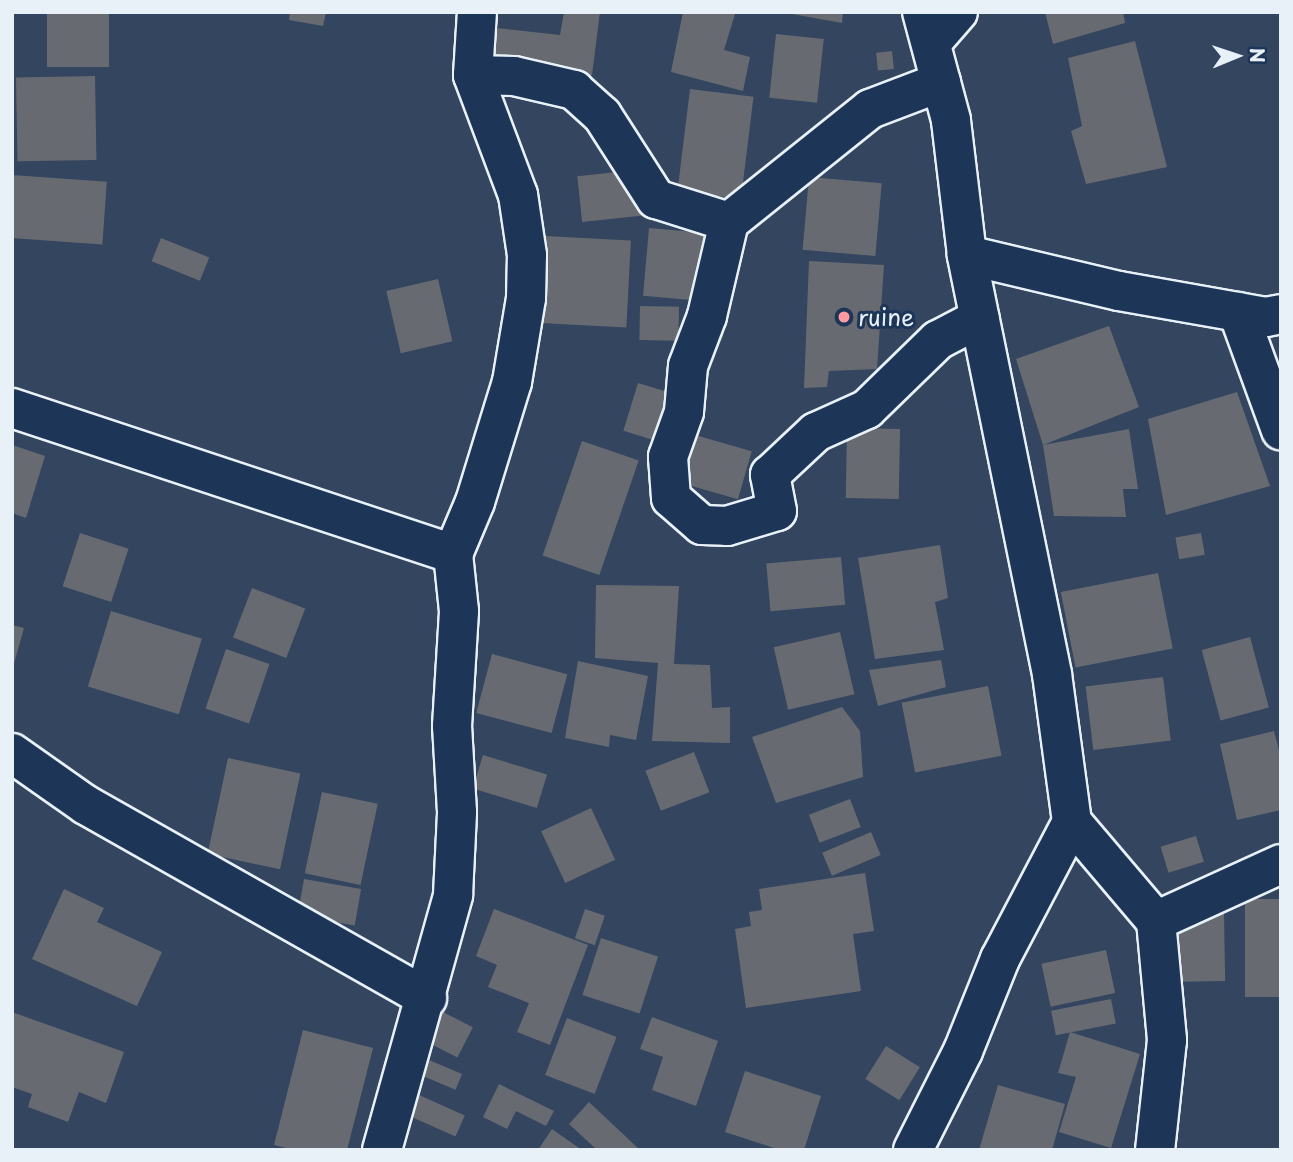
<!DOCTYPE html>
<style>
body{margin:0}
#map{position:relative;width:1293px;height:1162px;overflow:hidden;background:#33455f;font-family:"Playpen Sans",sans-serif}
div>[style]{position:absolute}
.building>*{inset:0;background:#676b71;transform-origin:0 0}
.roads{filter:drop-shadow(2px 0 #e8f1f8) drop-shadow(-2px 0 #e8f1f8) drop-shadow(0 2px #e8f1f8) drop-shadow(0 -2px #e8f1f8)}
.minor>*{height:38px;margin:-19px;padding:0 19px;transform-origin:19px;border-radius:19px;background:#1d3557}
.dots>*{width:19px;height:19px;translate:-50% -50%;box-sizing:border-box;border:4px solid #1d3557;border-radius:50%}
span{translate:-50% -50%;white-space:nowrap;text-align:center;line-height:1.15;-webkit-text-stroke:6px #1d3557;paint-order:stroke}
.poi-label{font-size:23px;color:#e8f1f8}
.left{translate:0 -50%;text-align:left}
.frame{position:absolute;inset:0;border:14px solid #e8f1f8;pointer-events:none}
.north{position:absolute;left:1202px;top:21px;width:70px;height:70px;-webkit-text-stroke:5px #1d3557;paint-order:stroke;rotate:88deg;font-size:19px;font-weight:700;line-height:28px;text-align:center;color:#e8f1f8}
.north::after{content:'';display:block;margin:auto;width:24px;height:32px;background:#e8f1f8;clip-path:polygon(50% 0,100% 100%,50% 72%,0 100%)}
</style>
<div id="map">
<div class="building">
<div style="left:47px;top:12px;width:62px;height:55px"></div>
<div style="clip-path:polygon(290px 12px,326px 12px,323px 26px,289px 20px)"></div>
<div style="clip-path:polygon(564px 12px,600px 12px,592px 75px,493px 62px,496px 28px,560px 35px)"></div>
<div style="clip-path:polygon(683px 12px,735px 14px,724px 50px,750px 57px,743px 91px,671px 72px)"></div>
<div style="clip-path:polygon(781px 12px,843px 12px,842px 23px)"></div>
<div style="clip-path:polygon(1045px 12px,1123px 12px,1125px 23px,1053px 44px)"></div>
<div style="left:776px;top:34px;width:48px;height:64px;rotate:6deg"></div>
<div style="clip-path:polygon(1135px 41px,1167px 167px,1086px 184px,1071px 131px,1082px 126px,1068px 58px)"></div>
<div style="left:892px;top:51px;width:18px;height:16px;rotate:84deg"></div>
<div style="left:95px;top:76px;width:84px;height:79px;rotate:89deg"></div>
<div style="left:690px;top:89px;width:64px;height:103px;rotate:7deg"></div>
<div style="left:636px;top:170px;width:46px;height:59px;rotate:84deg"></div>
<div style="left:12px;top:175px;width:95px;height:63px;rotate:4deg"></div>
<div style="left:809px;top:177px;width:73px;height:73px;rotate:5deg"></div>
<div style="left:649px;top:228px;width:60px;height:68px;rotate:5deg"></div>
<div style="left:545px;top:236px;width:86px;height:87px;rotate:3deg"></div>
<div style="left:161px;top:238px;width:52px;height:25px;rotate:22deg"></div>
<div style="clip-path:polygon(809px 261px,884px 265px,877px 369px,829px 371px,827px 387px,804px 388px)"></div>
<div style="left:438px;top:279px;width:64px;height:53px;rotate:77deg"></div>
<div style="left:640px;top:306px;width:39px;height:34px;rotate:1deg"></div>
<div style="clip-path:polygon(1109px 326px,1139px 407px,1043px 445px,1129px 429px,1138px 489px,1123px 489px,1126px 517px,1054px 516px,1043px 445px,1016px 359px)"></div>
<div style="left:638px;top:383px;width:38px;height:50px;rotate:17deg"></div>
<div style="clip-path:polygon(1237px 392px,1270px 486px,1166px 515px,1148px 419px)"></div>
<div style="left:847px;top:428px;width:53px;height:70px;rotate:1deg"></div>
<div style="left:695px;top:435px;width:59px;height:50px;rotate:16deg"></div>
<div style="left:582px;top:441px;width:60px;height:121px;rotate:19deg"></div>
<div style="clip-path:polygon(12px 445px,45px 456px,26px 518px,12px 513px)"></div>
<div style="left:80px;top:533px;width:51px;height:56px;rotate:18deg"></div>
<div style="left:1201px;top:533px;width:22px;height:26px;rotate:80deg"></div>
<div style="clip-path:polygon(940px 545px,948px 598px,935px 602px,944px 650px,875px 659px,858px 558px)"></div>
<div style="left:841px;top:557px;width:48px;height:75px;rotate:85deg"></div>
<div style="left:1158px;top:573px;width:77px;height:99px;rotate:79deg"></div>
<div style="clip-path:polygon(596px 585px,679px 586px,674px 664px,710px 665px,712px 708px,730px 707px,730px 743px,652px 741px,658px 663px,595px 658px)"></div>
<div style="left:252px;top:588px;width:57px;height:53px;rotate:21deg"></div>
<div style="left:111px;top:611px;width:95px;height:79px;rotate:17deg"></div>
<div style="clip-path:polygon(12px 625px,24px 628px,13px 667px,12px 667px)"></div>
<div style="left:840px;top:632px;width:64px;height:68px;rotate:77deg"></div>
<div style="left:1250px;top:637px;width:73px;height:50px;rotate:75deg"></div>
<div style="left:226px;top:649px;width:46px;height:63px;rotate:19deg"></div>
<div style="left:492px;top:654px;width:78px;height:61px;rotate:15deg"></div>
<div style="clip-path:polygon(941px 660px,946px 687px,878px 706px,869px 670px)"></div>
<div style="clip-path:polygon(578px 661px,648px 676px,636px 740px,610px 735px,609px 747px,565px 738px)"></div>
<div style="left:1163px;top:677px;width:64px;height:78px;rotate:83deg"></div>
<div style="left:988px;top:686px;width:71px;height:88px;rotate:79deg"></div>
<div style="clip-path:polygon(842px 707px,860px 731px,863px 777px,776px 803px,752px 737px)"></div>
<div style="clip-path:polygon(1274px 731px,1281px 758px,1281px 810px,1237px 820px,1220px 744px)"></div>
<div style="left:694px;top:752px;width:43px;height:52px;rotate:69deg"></div>
<div style="left:483px;top:755px;width:67px;height:35px;rotate:17deg"></div>
<div style="left:228px;top:758px;width:74px;height:98px;rotate:12deg"></div>
<div style="left:322px;top:792px;width:57px;height:83px;rotate:12deg"></div>
<div style="left:850px;top:799px;width:30px;height:44px;rotate:69deg"></div>
<div style="left:591px;top:808px;width:57px;height:55px;rotate:65deg"></div>
<div style="left:871px;top:832px;width:25px;height:53px;rotate:67deg"></div>
<div style="left:1196px;top:836px;width:27px;height:37px;rotate:73deg"></div>
<div style="clip-path:polygon(865px 873px,874px 931px,853px 934px,861px 991px,746px 1008px,735px 929px,751px 926px,749px 912px,762px 910px,759px 889px)"></div>
<div style="left:304px;top:879px;width:58px;height:37px;rotate:10deg"></div>
<div style="clip-path:polygon(64px 889px,104px 908px,97px 922px,162px 952px,137px 1006px,32px 959px)"></div>
<div style="left:1281px;top:899px;width:98px;height:36px;rotate:90deg"></div>
<div style="clip-path:polygon(494px 909px,588px 945px,550px 1045px,517px 1032px,529px 1003px,488px 987px,497px 965px,476px 956px)"></div>
<div style="left:585px;top:909px;width:21px;height:31px;rotate:19deg"></div>
<div style="left:1224px;top:914px;width:67px;height:46px;rotate:89deg"></div>
<div style="left:601px;top:938px;width:60px;height:60px;rotate:18deg"></div>
<div style="left:1106px;top:950px;width:44px;height:66px;rotate:78deg"></div>
<div style="left:1111px;top:999px;width:25px;height:61px;rotate:79deg"></div>
<div style="left:439px;top:1010px;width:38px;height:34px;rotate:27deg"></div>
<div style="clip-path:polygon(12px 1012px,124px 1052px,106px 1103px,79px 1092px,68px 1122px,28px 1107px,32px 1094px,12px 1087px)"></div>
<div style="clip-path:polygon(652px 1017px,718px 1041px,696px 1106px,652px 1090px,663px 1057px,640px 1049px)"></div>
<div style="left:567px;top:1018px;width:53px;height:61px;rotate:21deg"></div>
<div style="clip-path:polygon(303px 1030px,373px 1048px,347px 1150px,294px 1150px,274px 1145px)"></div>
<div style="clip-path:polygon(1070px 1032px,1140px 1054px,1111px 1148px,1059px 1132px,1076px 1077px,1058px 1073px)"></div>
<div style="left:886px;top:1046px;width:40px;height:39px;rotate:32deg"></div>
<div style="left:429px;top:1060px;width:36px;height:17px;rotate:23deg"></div>
<div style="clip-path:polygon(745px 1071px,821px 1096px,804px 1150px,780px 1150px,725px 1132px)"></div>
<div style="clip-path:polygon(499px 1084px,554px 1111px,546px 1126px,516px 1111px,507px 1129px,483px 1117px)"></div>
<div style="clip-path:polygon(998px 1085px,1065px 1104px,1052px 1150px,979px 1150px)"></div>
<div style="left:410px;top:1091px;width:60px;height:23px;rotate:24deg"></div>
<div style="clip-path:polygon(589px 1102px,640px 1150px,597px 1150px,569px 1124px)"></div>
<div style="clip-path:polygon(552px 1129px,582px 1150px,538px 1150px)"></div>
</div>
<div class="roads">
<div class="minor">
<div style="left:931px;top:43px;width:41px;rotate:-48.9deg"></div>
<div style="left:473px;top:75px;width:41px;rotate:1.4deg"></div>
<div style="left:514px;top:76px;width:62px;rotate:13.1deg"></div>
<div style="left:574px;top:90px;width:38px;rotate:42deg"></div>
<div style="left:602px;top:115px;width:100px;rotate:57.3deg"></div>
<div style="left:656px;top:199px;width:77px;rotate:17.5deg"></div>
<div style="left:941px;top:82px;width:76px;rotate:159.2deg"></div>
<div style="left:870px;top:109px;width:181px;rotate:141.3deg"></div>
<div style="left:729px;top:222px;width:97px;rotate:103.2deg"></div>
<div style="left:707px;top:316px;width:53px;rotate:110.8deg"></div>
<div style="left:688px;top:366px;width:46px;rotate:95deg"></div>
<div style="left:684px;top:412px;width:48px;rotate:109.6deg"></div>
<div style="left:668px;top:457px;width:41px;rotate:85.8deg"></div>
<div style="left:671px;top:498px;width:41px;rotate:41.1deg"></div>
<div style="left:702px;top:525px;width:25px;rotate:2deg"></div>
<div style="left:727px;top:526px;width:52px;rotate:-16.7deg"></div>
<div style="left:777px;top:511px;width:37px;rotate:-101deg"></div>
<div style="left:770px;top:475px;width:63px;rotate:-43.1deg"></div>
<div style="left:816px;top:432px;width:56px;rotate:-24.3deg"></div>
<div style="left:867px;top:409px;width:99px;rotate:-44.2deg"></div>
<div style="left:938px;top:340px;width:47px;rotate:-27.6deg"></div>
<div style="left:967px;top:255px;width:156px;rotate:13.3deg"></div>
<div style="left:1119px;top:291px;width:149px;rotate:10deg"></div>
<div style="left:1266px;top:317px;width:15px;rotate:-11deg"></div>
<div style="left:1238px;top:312px;width:126px;rotate:70deg"></div>
<div style="left:12px;top:408px;width:465px;rotate:18.3deg"></div>
<div style="left:12px;top:753px;width:90px;rotate:35.1deg"></div>
<div style="left:86px;top:805px;width:392px;rotate:29.5deg"></div>
<div style="left:1072px;top:822px;width:130px;rotate:49.7deg"></div>
<div style="left:1156px;top:921px;width:120px;rotate:84.7deg"></div>
<div style="left:1167px;top:1040px;width:111px;rotate:96.2deg"></div>
<div style="left:1156px;top:921px;width:137px;rotate:-24.5deg"></div>
<div style="left:382px;top:1150px;width:265px;rotate:-74.4deg"></div>
<div style="left:453px;top:895px;width:83px;rotate:-87.2deg"></div>
<div style="left:457px;top:812px;width:86px;rotate:-93.3deg"></div>
<div style="left:452px;top:726px;width:115px;rotate:-86.5deg"></div>
<div style="left:459px;top:611px;width:57px;rotate:-96deg"></div>
<div style="left:453px;top:554px;width:56px;rotate:-67.1deg"></div>
<div style="left:475px;top:502px;width:126px;rotate:-72.9deg"></div>
<div style="left:512px;top:382px;width:85px;rotate:-80.5deg"></div>
<div style="left:526px;top:298px;width:43px;rotate:-88.7deg"></div>
<div style="left:527px;top:255px;width:61px;rotate:-98.5deg"></div>
<div style="left:518px;top:195px;width:128px;rotate:-110.6deg"></div>
<div style="left:473px;top:75px;width:63px;rotate:-86.4deg"></div>
<div style="left:913px;top:1150px;width:111px;rotate:-63.2deg"></div>
<div style="left:963px;top:1051px;width:99px;rotate:-68.1deg"></div>
<div style="left:1000px;top:959px;width:155px;rotate:-62.3deg"></div>
<div style="left:1072px;top:822px;width:149px;rotate:-97.7deg"></div>
<div style="left:1052px;top:674px;width:428px;rotate:-101.5deg"></div>
<div style="left:967px;top:255px;width:136px;rotate:-96.8deg"></div>
<div style="left:951px;top:120px;width:112px;rotate:-105deg"></div>
</div>
</div>
<div class="dots">
<div style="left:844px;top:317px;background:#ff9aa2"></div>
</div>
<div class="poi-label">
<span class="left" style="left:858px;top:317px">ruine</span>
</div>
<div class="frame"></div>
<div class="north">N</div>
</div>
